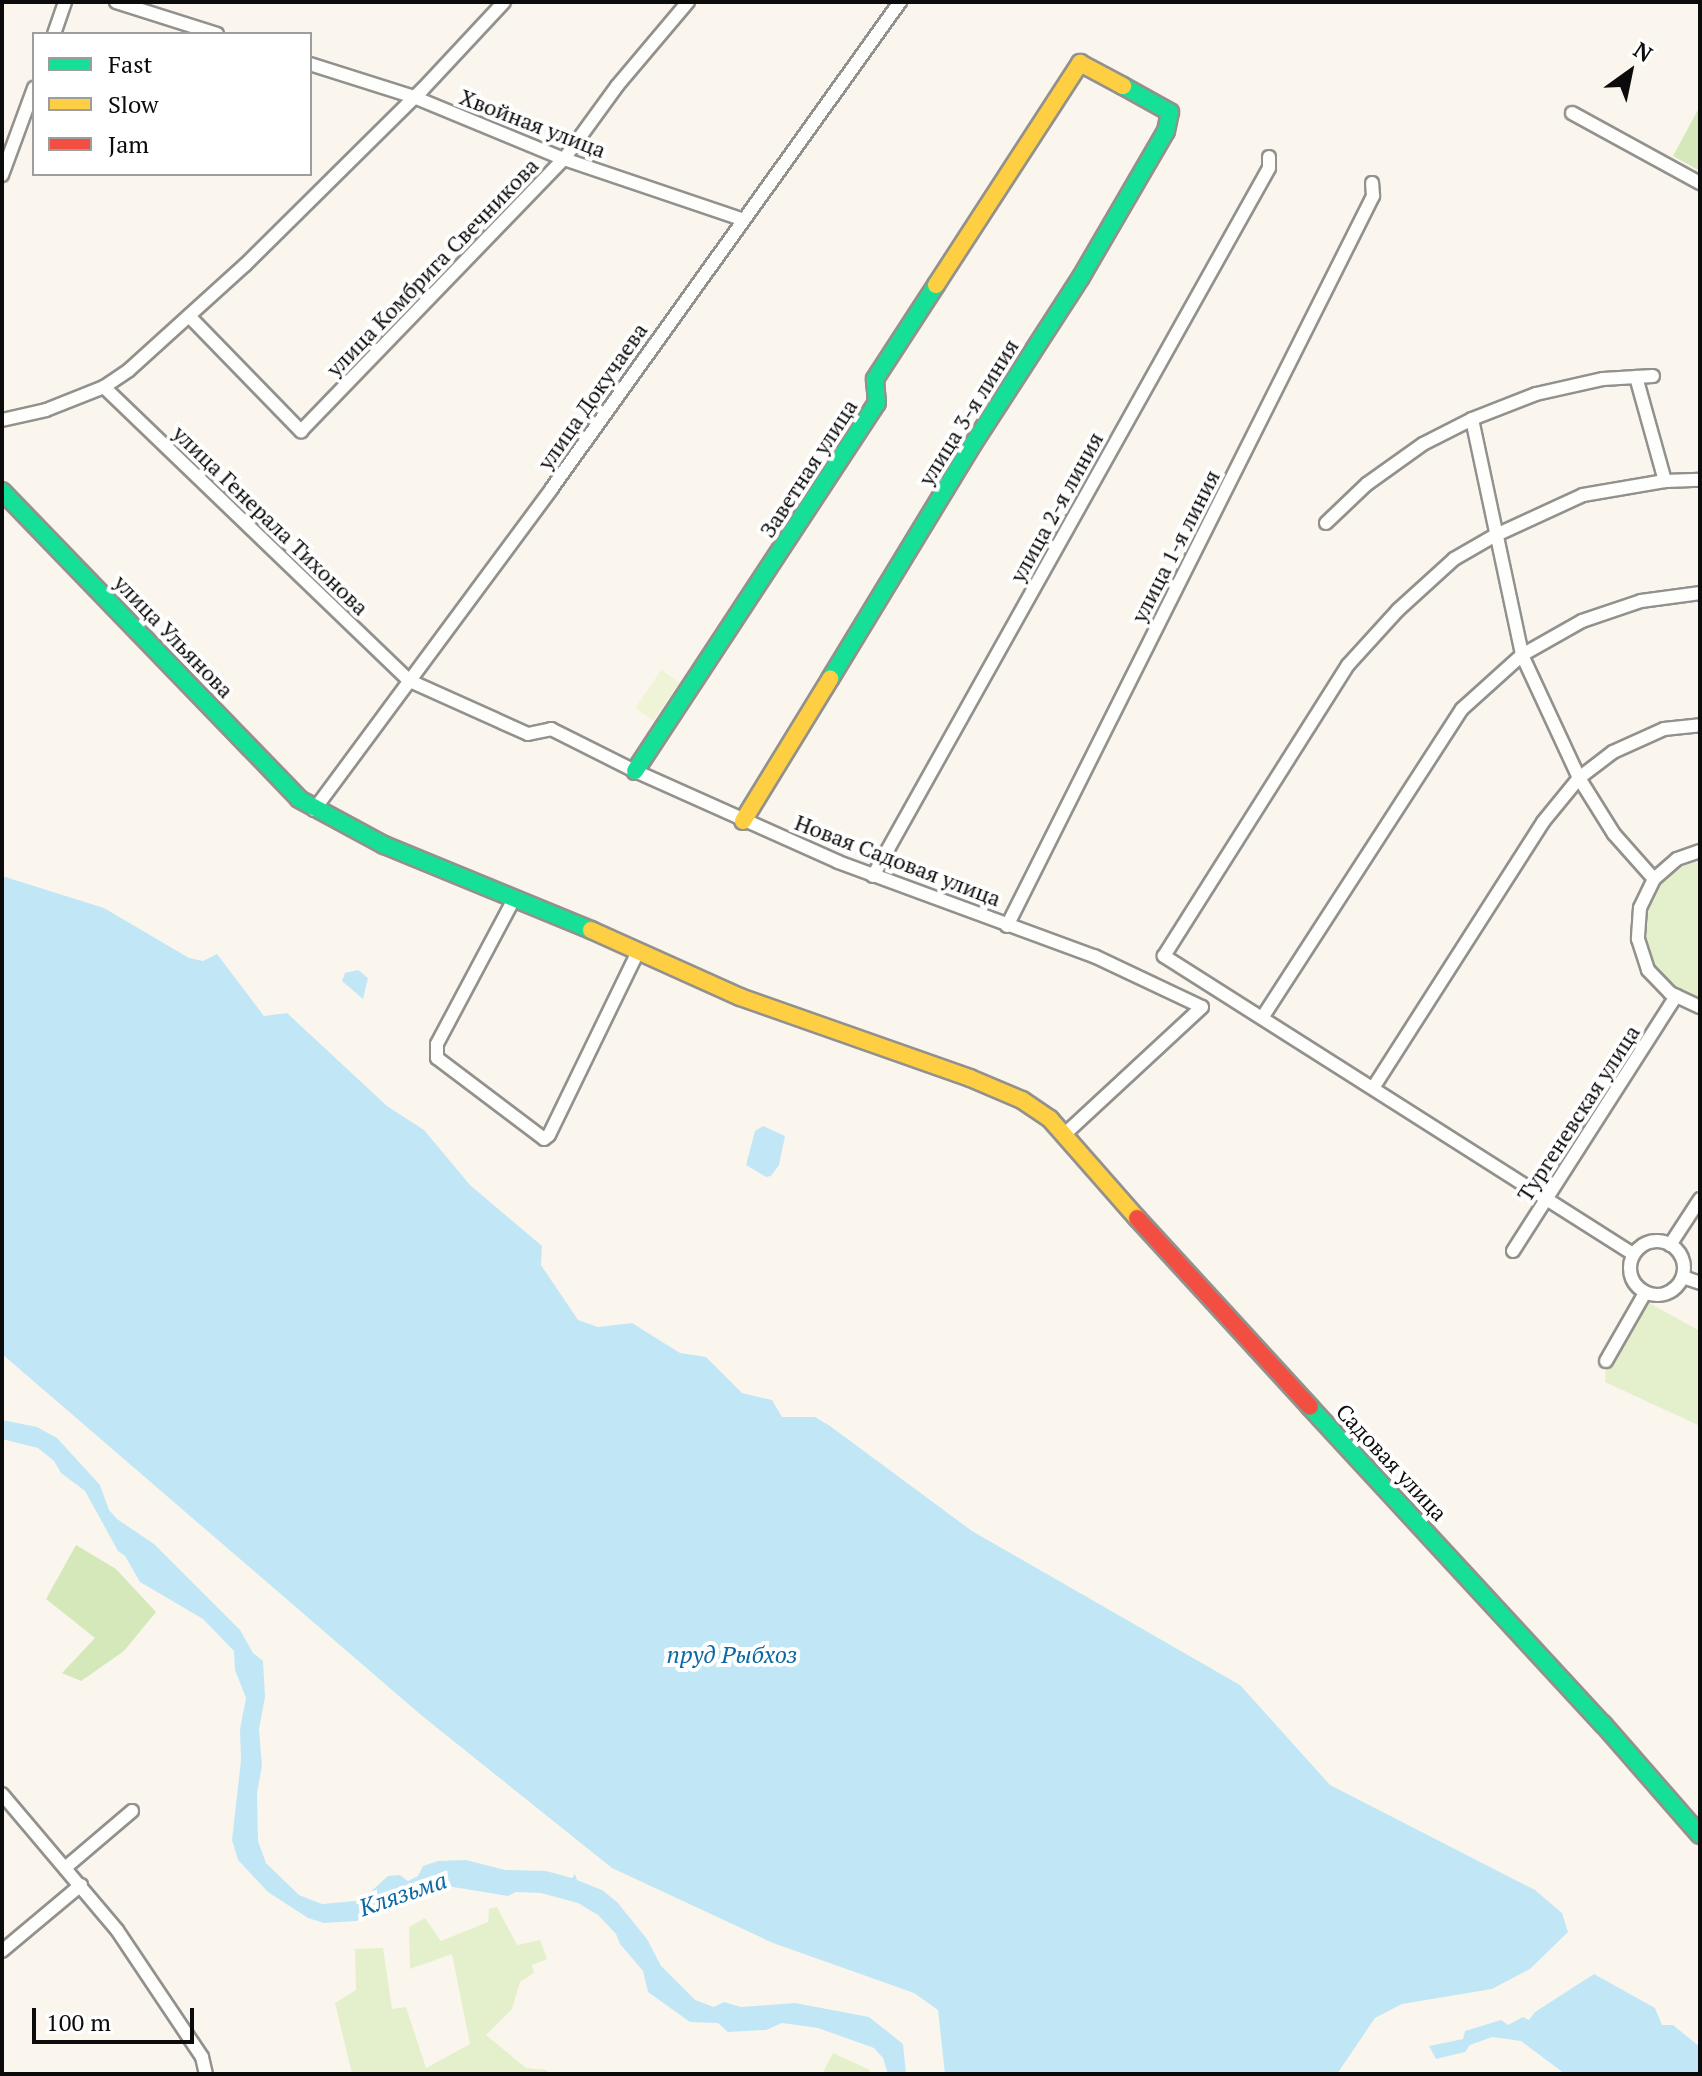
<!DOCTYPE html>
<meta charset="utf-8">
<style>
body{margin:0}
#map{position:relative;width:1702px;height:2076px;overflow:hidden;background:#faf6ed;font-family:"PT Serif",serif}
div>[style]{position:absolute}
.green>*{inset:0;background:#e4f0cb}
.forest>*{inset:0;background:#d5e8b9}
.pitch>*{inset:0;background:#eef4d5;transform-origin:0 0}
.water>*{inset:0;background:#c1e7f6}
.roads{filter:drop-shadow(2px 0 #93918d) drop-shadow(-2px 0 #93918d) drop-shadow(0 2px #93918d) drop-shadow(0 -2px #93918d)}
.street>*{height:12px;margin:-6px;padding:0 6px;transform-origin:6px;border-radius:6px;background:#fefefc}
.street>.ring{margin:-6px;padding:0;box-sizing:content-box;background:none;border:12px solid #fefefc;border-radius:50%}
.fast>*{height:16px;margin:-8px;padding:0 8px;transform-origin:8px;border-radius:8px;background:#16e098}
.slow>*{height:16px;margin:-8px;padding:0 8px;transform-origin:8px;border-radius:8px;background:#ffcf43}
.jam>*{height:16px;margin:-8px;padding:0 8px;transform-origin:8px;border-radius:8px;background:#f24e42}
span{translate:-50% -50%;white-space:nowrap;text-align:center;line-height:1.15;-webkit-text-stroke:8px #fff;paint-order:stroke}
.street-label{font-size:22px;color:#0b0b0b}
.water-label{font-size:24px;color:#0d69a3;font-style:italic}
.frame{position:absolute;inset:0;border:4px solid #0b0b0b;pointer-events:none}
.legend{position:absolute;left:32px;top:32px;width:280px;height:144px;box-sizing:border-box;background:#fff;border:2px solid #9d9d9d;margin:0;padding:10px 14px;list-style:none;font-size:24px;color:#0b0b0b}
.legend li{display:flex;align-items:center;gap:16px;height:40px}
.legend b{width:40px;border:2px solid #9d9d9d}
.north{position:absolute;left:1590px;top:32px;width:80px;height:80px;-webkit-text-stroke:6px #fff;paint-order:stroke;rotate:33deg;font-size:22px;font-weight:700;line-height:32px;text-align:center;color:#0b0b0b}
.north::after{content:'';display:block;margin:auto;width:28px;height:36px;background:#0b0b0b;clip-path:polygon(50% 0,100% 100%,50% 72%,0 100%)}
.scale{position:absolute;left:32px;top:2008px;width:162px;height:36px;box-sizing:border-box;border:4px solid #0b0b0b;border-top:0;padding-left:10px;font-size:24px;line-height:28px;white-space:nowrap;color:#0b0b0b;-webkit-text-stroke:6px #fff;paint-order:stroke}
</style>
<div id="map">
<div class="green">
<div style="clip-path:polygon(1700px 860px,1700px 1001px,1678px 992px,1660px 976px,1648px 956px,1643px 932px,1646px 908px,1657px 887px,1674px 870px)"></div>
<div style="clip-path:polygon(1642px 1299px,1700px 1331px,1700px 1426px,1605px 1382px,1606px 1365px)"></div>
<div style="clip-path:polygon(497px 1907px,517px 1945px,540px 1940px,547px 1959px,532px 1965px,534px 1973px,520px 1982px,512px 2009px,486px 2035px,526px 2068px,547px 2070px,549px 2074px,352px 2074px,335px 2003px,356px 1990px,355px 1949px,383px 1948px,392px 2009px,406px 2007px,426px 2068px,470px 2044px,452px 1954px,410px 1969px,409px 1927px,425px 1918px,441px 1941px,488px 1922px,489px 1909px)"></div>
<div style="clip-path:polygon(833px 2053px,870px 2070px,869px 2074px,822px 2074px)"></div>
</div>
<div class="forest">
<div style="clip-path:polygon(1700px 106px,1700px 171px,1673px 156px)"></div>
<div style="clip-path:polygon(76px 1545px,116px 1569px,156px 1612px,124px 1651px,81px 1681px,62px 1673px,95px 1638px,46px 1599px)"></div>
</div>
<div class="pitch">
<div style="left:661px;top:670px;width:22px;height:46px;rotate:34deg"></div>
</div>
<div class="water">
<div style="clip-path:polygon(2px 876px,104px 908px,189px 958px,203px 961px,217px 954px,264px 1016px,287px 1013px,387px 1106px,424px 1130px,470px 1185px,542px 1246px,541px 1265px,578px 1320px,598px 1327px,632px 1323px,680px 1353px,706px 1357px,742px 1393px,772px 1400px,782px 1417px,815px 1417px,830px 1426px,972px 1531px,1240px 1685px,1330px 1785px,1535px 1890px,1562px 1913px,1568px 1932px,1530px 1969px,1492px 1989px,1402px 2004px,1375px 2018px,1337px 2074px,945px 2074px,938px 2010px,914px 1993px,773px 1943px,612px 1868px,421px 1715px,2px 1354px)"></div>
<div style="clip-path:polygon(358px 970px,368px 978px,363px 999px,342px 981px,345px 973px)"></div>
<div style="clip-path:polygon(763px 1126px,785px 1136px,779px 1165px,771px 1176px,766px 1177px,746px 1165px,755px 1131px)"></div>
<div style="clip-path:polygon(2px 1420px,37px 1427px,57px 1438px,100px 1485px,109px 1510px,117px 1519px,154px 1544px,240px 1630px,253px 1653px,263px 1661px,265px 1697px,259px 1729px,262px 1766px,257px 1793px,258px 1841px,266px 1863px,299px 1895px,322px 1904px,355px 1901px,365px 1897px,388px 1876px,400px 1875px,408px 1881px,418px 1876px,423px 1866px,438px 1861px,466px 1860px,505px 1870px,546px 1871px,572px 1878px,575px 1874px,577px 1880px,602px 1890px,617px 1902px,647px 1939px,661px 1966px,695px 2000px,714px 2007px,724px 2002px,741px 2007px,795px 2003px,869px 2017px,903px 2044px,906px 2074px,888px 2074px,883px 2058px,874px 2048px,818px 2028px,782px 2023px,766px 2030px,728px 2032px,718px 2023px,690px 2022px,648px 1992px,643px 1971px,620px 1944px,616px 1934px,598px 1915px,578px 1903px,541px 1893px,516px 1892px,508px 1896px,447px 1886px,356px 1921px,324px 1923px,308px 1918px,268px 1892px,238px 1860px,232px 1840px,241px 1760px,240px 1729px,246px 1698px,235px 1670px,234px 1651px,203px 1619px,140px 1582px,125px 1556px,118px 1551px,85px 1491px,61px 1473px,54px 1461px,38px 1448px,2px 1439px)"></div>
<div style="clip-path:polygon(1594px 1974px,1655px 2008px,1662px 2025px,1673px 2025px,1700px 2047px,1700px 2074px,1565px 2074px,1521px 2041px,1492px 2037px,1470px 2045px,1465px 2052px,1436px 2059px,1429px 2046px,1463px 2039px,1465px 2031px,1501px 2020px,1508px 2025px,1523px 2017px,1529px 2020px,1535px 2012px)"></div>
</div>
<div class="roads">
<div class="street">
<div style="left:116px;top:2px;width:106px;rotate:17.6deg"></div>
<div style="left:54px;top:34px;width:34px;rotate:-71deg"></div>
<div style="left:310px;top:64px;width:109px;rotate:17.6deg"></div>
<div style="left:414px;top:97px;width:162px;rotate:22.5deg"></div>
<div style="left:564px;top:159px;width:187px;rotate:18.7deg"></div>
<div style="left:1572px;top:113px;width:146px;rotate:28.7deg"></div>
<div style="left:2px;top:175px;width:93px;rotate:-69.8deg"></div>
<div style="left:189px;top:316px;width:161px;rotate:45.8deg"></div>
<div style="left:301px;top:431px;width:378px;rotate:-46deg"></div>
<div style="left:564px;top:159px;width:90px;rotate:-54deg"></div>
<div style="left:617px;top:86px;width:110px;rotate:-49.8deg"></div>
<div style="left:1636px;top:377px;width:108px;rotate:74.4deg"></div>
<div style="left:104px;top:387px;width:424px;rotate:43.9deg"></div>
<div style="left:410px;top:681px;width:129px;rotate:24.2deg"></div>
<div style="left:528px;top:734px;width:24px;rotate:-12deg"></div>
<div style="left:551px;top:729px;width:94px;rotate:26.6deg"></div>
<div style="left:635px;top:771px;width:222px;rotate:24.1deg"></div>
<div style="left:838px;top:862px;width:273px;rotate:20.2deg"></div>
<div style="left:1094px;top:956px;width:119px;rotate:25.3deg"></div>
<div style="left:1202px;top:1007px;width:188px;rotate:137.2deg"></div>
<div style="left:1472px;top:419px;width:241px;rotate:78deg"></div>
<div style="left:1522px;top:655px;width:136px;rotate:65.1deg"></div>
<div style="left:1579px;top:778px;width:66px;rotate:58deg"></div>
<div style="left:1614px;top:834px;width:60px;rotate:48.4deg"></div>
<div style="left:2px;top:420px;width:45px;rotate:-12.8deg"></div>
<div style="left:46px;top:410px;width:62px;rotate:-21.6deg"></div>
<div style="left:104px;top:387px;width:30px;rotate:-34deg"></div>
<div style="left:129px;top:370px;width:156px;rotate:-42.2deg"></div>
<div style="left:245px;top:265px;width:249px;rotate:-44.7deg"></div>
<div style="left:422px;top:90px;width:120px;rotate:-47deg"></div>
<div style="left:1326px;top:523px;width:57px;rotate:-43.6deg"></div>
<div style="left:1367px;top:484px;width:69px;rotate:-35.5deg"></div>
<div style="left:1423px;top:444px;width:55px;rotate:-27deg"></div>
<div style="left:1472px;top:419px;width:69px;rotate:-21.3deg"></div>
<div style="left:1536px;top:394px;width:69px;rotate:-12.6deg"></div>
<div style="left:1603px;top:379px;width:50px;rotate:-3.4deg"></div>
<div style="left:314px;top:810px;width:400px;rotate:-53.5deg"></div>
<div style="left:552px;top:488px;width:598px;rotate:-54.4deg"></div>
<div style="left:1700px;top:851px;width:24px;rotate:161deg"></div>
<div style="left:1677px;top:859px;width:30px;rotate:139deg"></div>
<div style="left:1654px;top:879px;width:32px;rotate:116deg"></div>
<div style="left:1640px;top:908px;width:31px;rotate:94deg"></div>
<div style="left:1638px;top:939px;width:33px;rotate:72deg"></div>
<div style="left:1648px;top:970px;width:32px;rotate:46deg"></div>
<div style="left:1670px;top:993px;width:33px;rotate:25deg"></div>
<div style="left:873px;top:876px;width:811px;rotate:-60.78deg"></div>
<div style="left:1269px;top:168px;width:11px;rotate:-90deg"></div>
<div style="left:514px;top:899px;width:164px;rotate:118deg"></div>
<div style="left:437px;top:1044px;width:14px;rotate:90deg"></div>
<div style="left:437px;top:1058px;width:134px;rotate:37.1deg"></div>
<div style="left:544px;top:1139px;width:6px;rotate:-39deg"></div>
<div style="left:549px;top:1135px;width:206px;rotate:-64.1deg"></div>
<div style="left:1007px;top:926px;width:817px;rotate:-63.37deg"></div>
<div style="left:1373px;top:196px;width:13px;rotate:-94deg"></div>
<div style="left:1262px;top:1018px;width:368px;rotate:-57.1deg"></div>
<div style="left:1462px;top:709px;width:81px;rotate:-42deg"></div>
<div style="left:1522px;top:655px;width:69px;rotate:-29.5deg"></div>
<div style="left:1582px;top:621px;width:62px;rotate:-18.7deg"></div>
<div style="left:1641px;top:601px;width:60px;rotate:-7.7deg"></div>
<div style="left:1373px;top:1088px;width:316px;rotate:-57.4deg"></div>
<div style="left:1543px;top:822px;width:57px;rotate:-50.7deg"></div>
<div style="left:1579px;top:778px;width:43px;rotate:-37.4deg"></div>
<div style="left:1613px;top:752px;width:56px;rotate:-24.3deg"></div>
<div style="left:1664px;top:729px;width:36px;rotate:-6deg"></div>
<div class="ring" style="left:1630px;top:1241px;width:42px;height:42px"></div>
<div style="left:1670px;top:1245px;width:55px;rotate:-56.9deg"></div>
<div style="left:1513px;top:1251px;width:303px;rotate:-57.4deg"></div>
<div style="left:1633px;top:1254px;width:556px;rotate:-147.57deg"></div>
<div style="left:1164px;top:956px;width:344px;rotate:-57.7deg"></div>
<div style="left:1348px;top:665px;width:74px;rotate:-47.7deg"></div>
<div style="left:1398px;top:610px;width:76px;rotate:-42.3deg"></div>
<div style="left:1454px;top:559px;width:46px;rotate:-29.9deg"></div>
<div style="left:1494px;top:536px;width:98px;rotate:-24.7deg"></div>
<div style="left:1583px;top:495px;width:83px;rotate:-9.7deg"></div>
<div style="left:1665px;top:481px;width:35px;rotate:-2deg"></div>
<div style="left:1683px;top:1277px;width:18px;rotate:19deg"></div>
<div style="left:1606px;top:1361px;width:78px;rotate:-60.2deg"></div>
<div style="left:2px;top:1794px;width:178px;rotate:49.8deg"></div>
<div style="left:117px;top:1930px;width:153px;rotate:56.2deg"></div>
<div style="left:202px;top:2057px;width:17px;rotate:77deg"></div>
<div style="left:65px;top:1868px;width:88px;rotate:-40.4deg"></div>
<div style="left:2px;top:1951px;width:103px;rotate:-39.9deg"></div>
</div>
<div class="fast">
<div style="left:2px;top:491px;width:428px;rotate:46deg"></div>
<div style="left:299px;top:799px;width:97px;rotate:28.4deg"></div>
<div style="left:384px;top:845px;width:224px;rotate:22.3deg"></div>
<div style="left:830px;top:679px;width:275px;rotate:-58.7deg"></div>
<div style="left:973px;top:444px;width:199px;rotate:-57.1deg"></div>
<div style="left:1081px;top:277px;width:169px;rotate:-59.8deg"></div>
<div style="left:1166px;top:131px;width:19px;rotate:-78deg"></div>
<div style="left:1170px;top:112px;width:54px;rotate:-151deg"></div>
<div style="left:635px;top:771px;width:440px;rotate:-56.7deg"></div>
<div style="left:877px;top:403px;width:24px;rotate:-95deg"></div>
<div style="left:875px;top:379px;width:112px;rotate:-57deg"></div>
<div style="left:1310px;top:1407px;width:432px;rotate:47.3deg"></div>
<div style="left:1603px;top:1724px;width:147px;rotate:48.9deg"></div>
</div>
<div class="slow">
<div style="left:936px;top:285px;width:265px;rotate:-57deg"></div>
<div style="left:1080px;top:63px;width:49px;rotate:28.1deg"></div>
<div style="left:743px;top:821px;width:167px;rotate:-58.5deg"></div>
<div style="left:591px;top:930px;width:163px;rotate:24.2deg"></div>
<div style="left:740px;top:997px;width:244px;rotate:19.4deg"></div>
<div style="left:970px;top:1078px;width:56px;rotate:22.9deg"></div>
<div style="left:1022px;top:1100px;width:34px;rotate:34deg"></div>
<div style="left:1050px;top:1119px;width:132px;rotate:48.7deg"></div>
</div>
<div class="jam">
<div style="left:1137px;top:1218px;width:256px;rotate:47.5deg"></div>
</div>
</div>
<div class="street-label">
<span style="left:533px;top:123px;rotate:21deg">Хвойная улица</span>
<span style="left:432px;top:267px;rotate:-46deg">улица Комбрига Свечникова</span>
<span style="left:592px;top:396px;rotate:-55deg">улица Докучаева</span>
<span style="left:968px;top:412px;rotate:-58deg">улица 3-я линия</span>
<span style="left:808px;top:468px;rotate:-57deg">Заветная улица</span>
<span style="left:1056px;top:507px;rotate:-61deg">улица 2-я линия</span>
<span style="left:271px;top:520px;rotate:44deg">улица Генерала Тихонова</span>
<span style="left:1175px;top:546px;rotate:-63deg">улица 1-я линия</span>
<span style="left:174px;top:636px;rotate:46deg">улица Ульянова</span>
<span style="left:898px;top:860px;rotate:21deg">Новая Садовая улица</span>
<span style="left:1578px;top:1113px;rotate:-57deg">Тургеневская улица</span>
<span style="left:1392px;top:1462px;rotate:47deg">Садовая улица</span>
</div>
<div class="water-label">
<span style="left:732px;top:1655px">пруд Рыбхоз</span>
<span style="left:403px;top:1894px;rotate:-19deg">Клязьма</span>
</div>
<div class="frame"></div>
<ul class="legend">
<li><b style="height:10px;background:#16e098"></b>Fast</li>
<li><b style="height:10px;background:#ffcf43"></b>Slow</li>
<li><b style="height:10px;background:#f24e42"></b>Jam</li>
</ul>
<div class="north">N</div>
<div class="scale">100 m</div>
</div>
